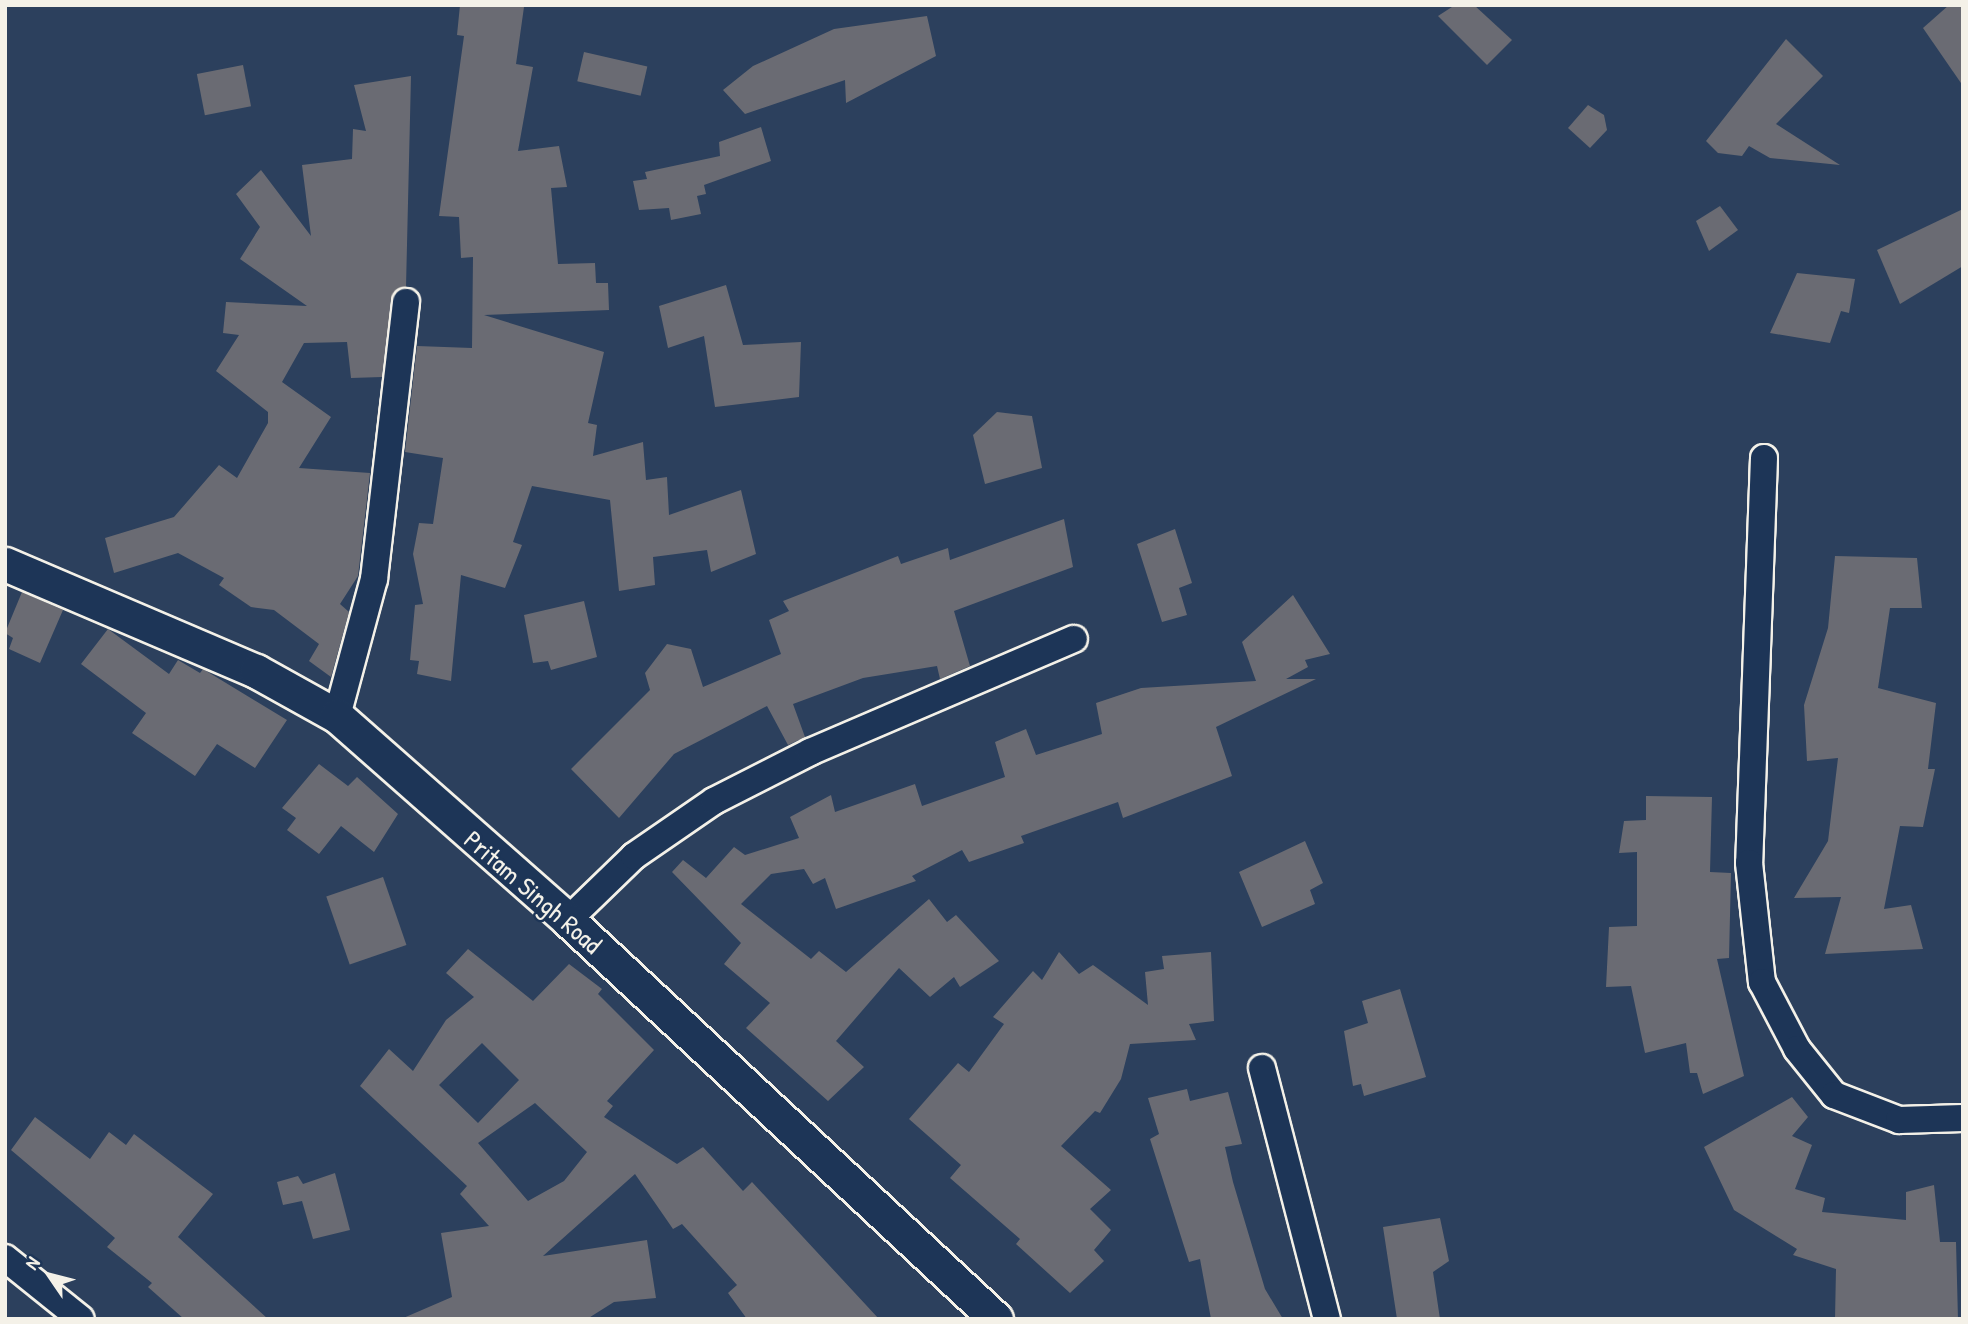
<!DOCTYPE html>
<style>
body{margin:0}
#map{position:relative;width:1968px;height:1324px;overflow:hidden;background:#2c405d;font-family:"Patrick Hand",sans-serif}
div>[style]{position:absolute}
.building>*{inset:0;background:#6a6b73;transform-origin:0 0}
.roads{filter:drop-shadow(2px 0 #f4f1e8) drop-shadow(-2px 0 #f4f1e8) drop-shadow(0 2px #f4f1e8) drop-shadow(0 -2px #f4f1e8)}
.minor>*{height:26px;margin:-13px;padding:0 13px;transform-origin:13px;border-radius:13px;background:#1d3557}
.tertiary>*{height:33px;margin:-16.5px;padding:0 16.5px;transform-origin:16.5px;border-radius:16.5px;background:#1d3557}
span{translate:-50% -50%;white-space:nowrap;text-align:center;line-height:1.15;-webkit-text-stroke:5px #1d3557;paint-order:stroke}
.street-label{font-size:26px;color:#f4f1e8}
.frame{position:absolute;inset:0;border:7px solid #f4f1e8;pointer-events:none}
.north{position:absolute;left:14px;top:1240px;width:70px;height:70px;-webkit-text-stroke:5px #1d3557;paint-order:stroke;rotate:305deg;font-size:19px;font-weight:700;line-height:28px;text-align:center;color:#f4f1e8}
.north::after{content:'';display:block;margin:auto;width:24px;height:32px;background:#f4f1e8;clip-path:polygon(50% 0,100% 100%,50% 72%,0 100%)}
</style>
<div id="map">
<div class="building">
<div style="clip-path:polygon(460px 5px,524px 7px,516px 64px,533px 67px,518px 151px,559px 146px,567px 187px,551px 188px,558px 264px,595px 263px,596px 283px,608px 283px,609px 310px,484px 315px,604px 352px,588px 423px,597px 425px,593px 456px,643px 442px,646px 480px,667px 477px,669px 515px,741px 490px,756px 554px,711px 572px,707px 550px,653px 557px,655px 585px,619px 591px,610px 500px,532px 486px,513px 542px,522px 545px,505px 588px,461px 575px,451px 681px,417px 674px,419px 661px,410px 660px,415px 605px,423px 604px,413px 554px,419px 523px,433px 524px,443px 458px,405px 452px,417px 346px,472px 348px,473px 257px,461px 258px,459px 217px,439px 216px,464px 36px,457px 35px)"></div>
<div style="clip-path:polygon(1455px 5px,1474px 5px,1512px 40px,1487px 65px,1438px 16px)"></div>
<div style="clip-path:polygon(1949px 5px,1963px 5px,1963px 86px,1923px 28px)"></div>
<div style="clip-path:polygon(927px 16px,936px 56px,846px 103px,845px 80px,745px 114px,723px 90px,753px 66px,834px 29px)"></div>
<div style="clip-path:polygon(1786px 39px,1823px 76px,1776px 124px,1840px 165px,1770px 158px,1749px 146px,1742px 156px,1718px 153px,1706px 141px)"></div>
<div style="left:584px;top:52px;width:65px;height:30px;rotate:13deg"></div>
<div style="left:243px;top:65px;width:42px;height:47px;rotate:79deg"></div>
<div style="clip-path:polygon(411px 76px,406px 287px,391px 300px,382px 377px,351px 378px,347px 342px,304px 343px,282px 382px,331px 417px,299px 468px,370px 473px,358px 576px,340px 604px,349px 612px,331px 677px,309px 661px,319px 644px,274px 610px,251px 607px,219px 585px,224px 578px,178px 553px,114px 573px,105px 538px,174px 517px,219px 465px,237px 478px,268px 423px,268px 412px,216px 371px,239px 335px,223px 333px,226px 302px,307px 306px,240px 259px,260px 227px,236px 194px,261px 170px,311px 236px,302px 165px,352px 159px,353px 129px,366px 131px,354px 85px)"></div>
<div style="clip-path:polygon(1588px 105px,1604px 115px,1607px 130px,1590px 148px,1568px 128px)"></div>
<div style="clip-path:polygon(761px 127px,771px 161px,704px 185px,706px 194px,697px 196px,701px 214px,671px 220px,669px 208px,639px 210px,633px 181px,647px 179px,645px 172px,720px 156px,719px 142px)"></div>
<div style="clip-path:polygon(1720px 206px,1738px 230px,1709px 251px,1696px 221px)"></div>
<div style="clip-path:polygon(1963px 209px,1963px 266px,1900px 304px,1877px 250px)"></div>
<div style="clip-path:polygon(1797px 273px,1855px 279px,1849px 313px,1841px 311px,1830px 343px,1770px 333px)"></div>
<div style="clip-path:polygon(726px 285px,743px 345px,801px 342px,799px 397px,715px 407px,704px 336px,668px 348px,659px 306px)"></div>
<div style="clip-path:polygon(997px 412px,1032px 416px,1042px 468px,985px 484px,973px 435px)"></div>
<div style="clip-path:polygon(1064px 519px,1073px 567px,954px 611px,970px 666px,940px 679px,937px 666px,863px 678px,793px 704px,805px 737px,788px 745px,767px 706px,674px 754px,619px 818px,571px 769px,650px 690px,645px 673px,667px 644px,691px 649px,703px 687px,781px 654px,769px 620px,789px 611px,783px 601px,898px 556px,901px 564px,948px 548px,950px 560px)"></div>
<div style="clip-path:polygon(1175px 529px,1192px 583px,1179px 588px,1187px 615px,1162px 622px,1137px 544px)"></div>
<div style="clip-path:polygon(1835px 556px,1917px 558px,1922px 608px,1890px 608px,1878px 688px,1936px 703px,1928px 769px,1935px 769px,1923px 827px,1900px 826px,1884px 909px,1911px 905px,1923px 949px,1825px 954px,1841px 897px,1794px 898px,1828px 841px,1838px 758px,1807px 761px,1804px 705px,1828px 628px)"></div>
<div style="clip-path:polygon(22px 592px,63px 610px,40px 663px,9px 649px,13px 638px,5px 633px)"></div>
<div style="clip-path:polygon(1293px 595px,1330px 654px,1305px 660px,1308px 667px,1286px 679px,1316px 679px,1216px 727px,1232px 776px,1123px 818px,1118px 802px,1021px 836px,1024px 843px,969px 862px,962px 850px,912px 876px,916px 881px,836px 909px,825px 878px,813px 884px,804px 869px,771px 874px,741px 904px,811px 959px,819px 951px,846px 972px,929px 899px,947px 922px,956px 915px,999px 961px,960px 987px,954px 977px,930px 997px,899px 968px,836px 1041px,864px 1067px,828px 1101px,746px 1028px,770px 1003px,724px 964px,741px 943px,672px 872px,683px 860px,706px 878px,734px 847px,745px 855px,799px 838px,790px 817px,831px 795px,835px 812px,915px 784px,922px 806px,1005px 777px,995px 742px,1026px 729px,1036px 755px,1102px 734px,1096px 703px,1141px 688px,1256px 681px,1242px 642px)"></div>
<div style="clip-path:polygon(584px 601px,597px 657px,551px 670px,548px 661px,533px 663px,524px 615px)"></div>
<div style="clip-path:polygon(108px 629px,169px 674px,178px 660px,200px 673px,203px 669px,287px 720px,255px 768px,217px 744px,195px 776px,132px 733px,146px 713px,81px 664px)"></div>
<div style="clip-path:polygon(319px 764px,348px 786px,357px 777px,398px 814px,374px 852px,341px 826px,319px 854px,287px 830px,296px 818px,282px 808px)"></div>
<div style="clip-path:polygon(1646px 796px,1712px 797px,1710px 872px,1731px 873px,1729px 958px,1717px 959px,1744px 1076px,1703px 1094px,1697px 1073px,1690px 1073px,1686px 1043px,1645px 1053px,1631px 986px,1606px 987px,1609px 927px,1637px 926px,1637px 852px,1619px 853px,1624px 821px,1646px 820px)"></div>
<div style="clip-path:polygon(1305px 841px,1323px 883px,1310px 890px,1315px 904px,1262px 927px,1239px 872px)"></div>
<div style="left:383px;top:877px;width:72px;height:60px;rotate:71deg"></div>
<div style="clip-path:polygon(evenodd,468px 949px,533px 1001px,569px 964px,602px 989px,598px 994px,654px 1050px,607px 1101px,613px 1106px,604px 1117px,677px 1164px,703px 1147px,743px 1191px,752px 1182px,879px 1319px,747px 1319px,728px 1293px,737px 1285px,682px 1224px,673px 1229px,635px 1174px,543px 1256px,647px 1240px,656px 1298px,614px 1302px,587px 1319px,401px 1319px,452px 1297px,441px 1233px,489px 1226px,460px 1194px,467px 1186px,360px 1086px,389px 1049px,413px 1071px,446px 1020px,474px 997px,446px 973px,468px 949px,482px 1043px,519px 1080px,478px 1123px,439px 1085px,482px 1043px,468px 949px,535px 1103px,587px 1152px,564px 1181px,528px 1201px,478px 1143px,535px 1103px)"></div>
<div style="clip-path:polygon(1059px 952px,1079px 974px,1093px 965px,1148px 1005px,1145px 972px,1164px 969px,1162px 956px,1211px 952px,1214px 1021px,1189px 1024px,1196px 1040px,1130px 1044px,1121px 1079px,1100px 1113px,1095px 1111px,1061px 1146px,1111px 1190px,1090px 1209px,1111px 1230px,1094px 1250px,1104px 1261px,1070px 1293px,1016px 1244px,1020px 1239px,950px 1178px,961px 1165px,909px 1119px,958px 1063px,969px 1072px,1004px 1024px,993px 1017px,1033px 971px,1042px 980px)"></div>
<div style="clip-path:polygon(1400px 989px,1426px 1077px,1364px 1096px,1361px 1084px,1353px 1086px,1344px 1031px,1368px 1023px,1362px 1001px)"></div>
<div style="clip-path:polygon(1187px 1089px,1190px 1101px,1228px 1092px,1242px 1144px,1225px 1147px,1233px 1182px,1265px 1289px,1283px 1319px,1211px 1319px,1200px 1259px,1189px 1262px,1150px 1139px,1159px 1134px,1148px 1098px)"></div>
<div style="clip-path:polygon(1792px 1097px,1808px 1117px,1792px 1136px,1812px 1145px,1795px 1189px,1825px 1198px,1822px 1212px,1906px 1220px,1906px 1192px,1934px 1185px,1940px 1242px,1956px 1242px,1958px 1319px,1835px 1319px,1836px 1269px,1793px 1255px,1797px 1249px,1734px 1210px,1704px 1147px)"></div>
<div style="clip-path:polygon(35px 1117px,90px 1159px,109px 1132px,126px 1145px,134px 1134px,213px 1194px,178px 1237px,268px 1319px,184px 1319px,148px 1287px,152px 1283px,107px 1247px,115px 1238px,11px 1150px)"></div>
<div style="clip-path:polygon(335px 1173px,350px 1230px,313px 1239px,302px 1201px,283px 1205px,277px 1182px,298px 1176px,303px 1184px)"></div>
<div style="clip-path:polygon(1440px 1218px,1449px 1261px,1433px 1272px,1440px 1319px,1397px 1319px,1383px 1227px)"></div>
</div>
<div class="roads">
<div class="minor">
<div style="left:1764px;top:458px;width:405px;rotate:92.1deg"></div>
<div style="left:1749px;top:863px;width:120px;rotate:83.8deg"></div>
<div style="left:1762px;top:982px;width:76px;rotate:62.4deg"></div>
<div style="left:1797px;top:1049px;width:59px;rotate:51.2deg"></div>
<div style="left:1834px;top:1095px;width:70px;rotate:21deg"></div>
<div style="left:1899px;top:1120px;width:64px;rotate:-1.8deg"></div>
<div style="left:337px;top:716px;width:142px;rotate:-74.9deg"></div>
<div style="left:374px;top:579px;width:279px;rotate:-83.4deg"></div>
<div style="left:568px;top:920px;width:92px;rotate:-44.1deg"></div>
<div style="left:634px;top:856px;width:97px;rotate:-34.5deg"></div>
<div style="left:714px;top:801px;width:108px;rotate:-27deg"></div>
<div style="left:810px;top:752px;width:287px;rotate:-23.2deg"></div>
<div style="left:1262px;top:1068px;width:259px;rotate:75.5deg"></div>
<div style="left:5px;top:1258px;width:97px;rotate:38.8deg"></div>
</div>
<div class="tertiary">
<div style="left:5px;top:564px;width:273px;rotate:23.1deg"></div>
<div style="left:256px;top:671px;width:93px;rotate:29.1deg"></div>
<div style="left:337px;top:716px;width:308px;rotate:41.4deg"></div>
<div style="left:568px;top:920px;width:585px;rotate:42.99deg"></div>
</div>
</div>
<div class="street-label">
<span style="left:533px;top:892px;rotate:41deg">Pritam Singh Road</span>
</div>
<div class="frame"></div>
<div class="north">N</div>
</div>
